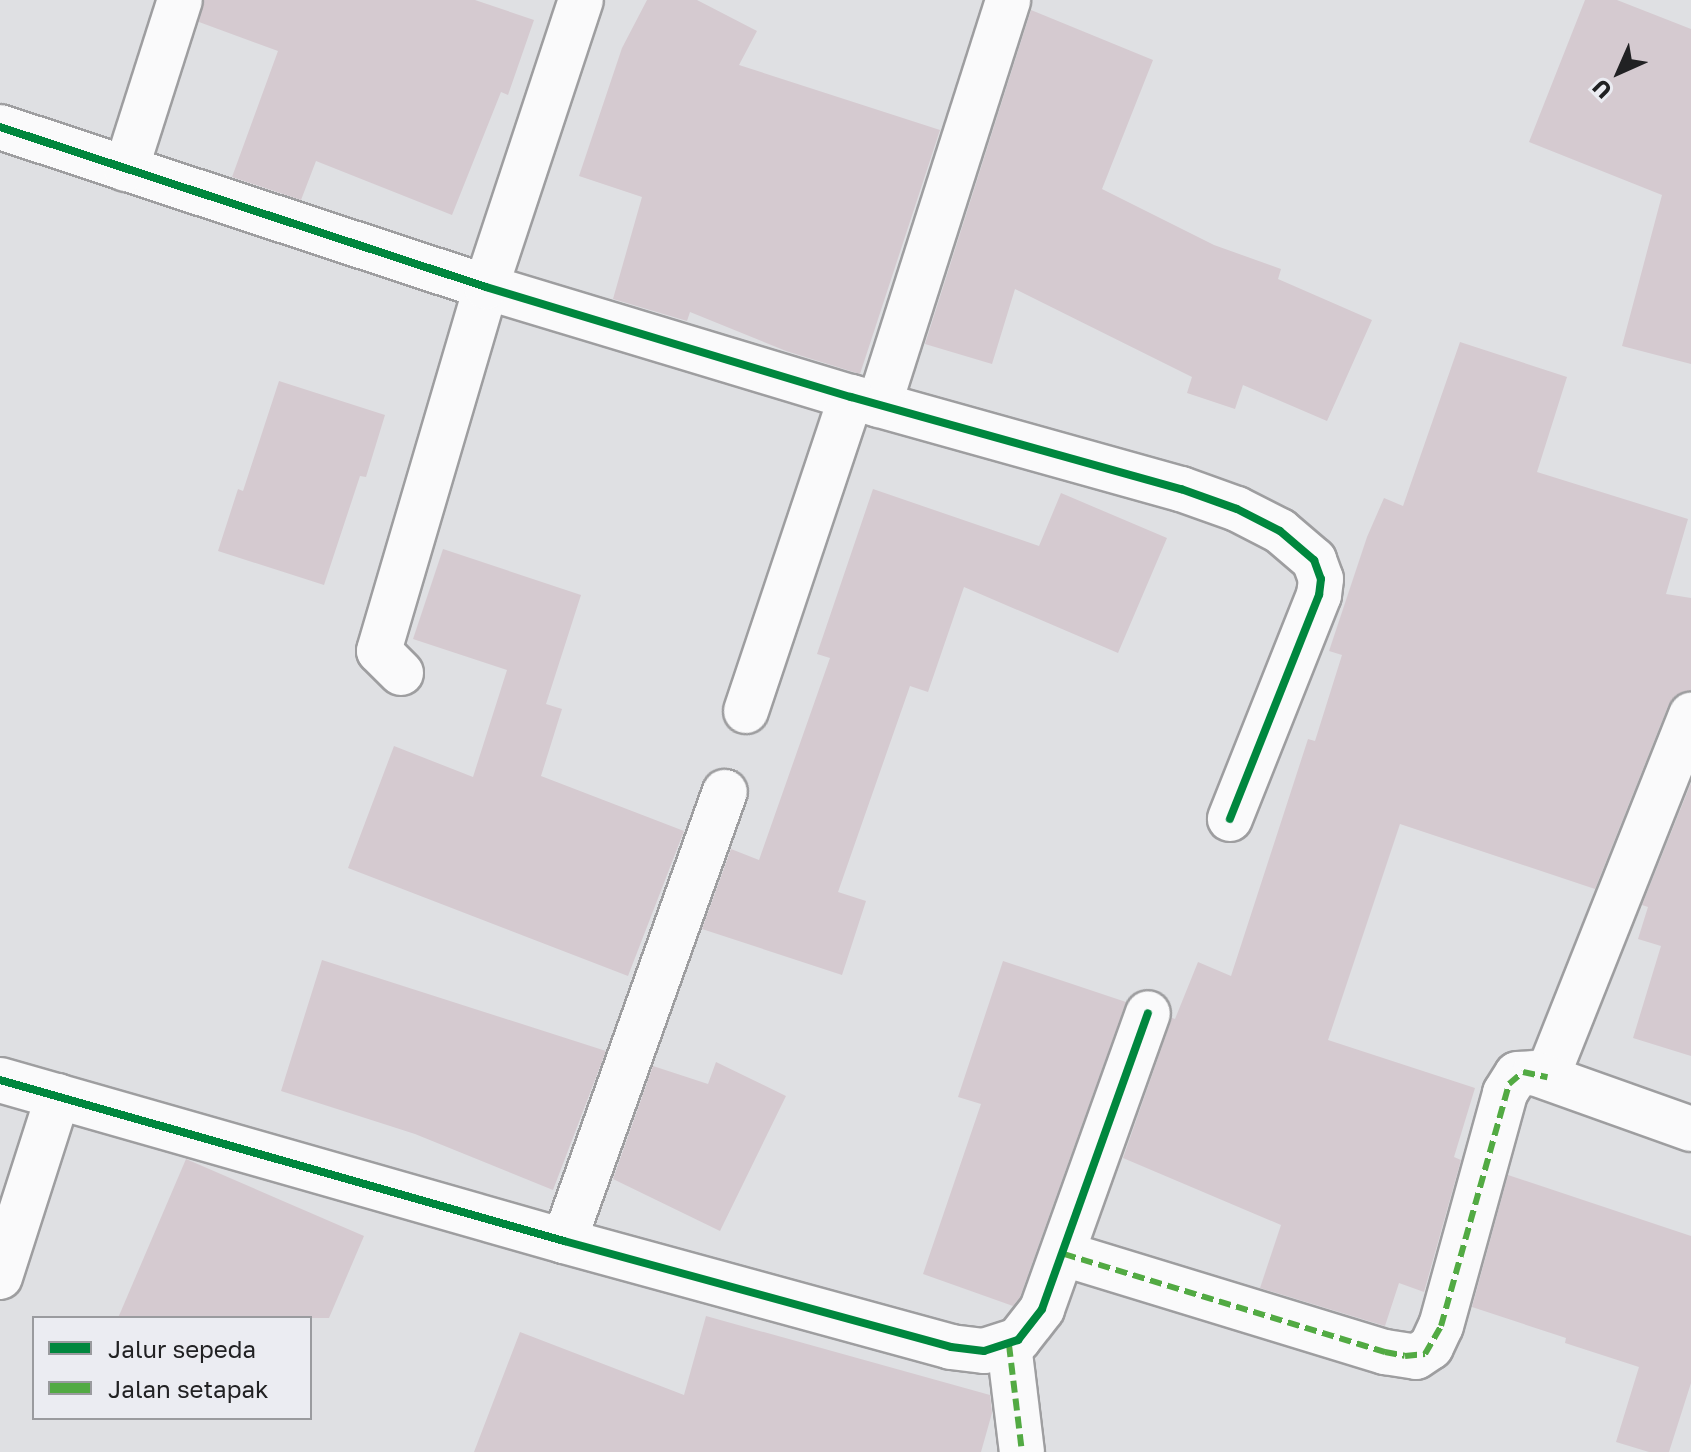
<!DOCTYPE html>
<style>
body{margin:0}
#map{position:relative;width:1691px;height:1452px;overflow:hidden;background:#dfe0e3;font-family:"Golos Text",sans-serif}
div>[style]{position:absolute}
.building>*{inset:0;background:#d5cad0}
.roads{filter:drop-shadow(2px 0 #9e9ea0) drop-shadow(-2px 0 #9e9ea0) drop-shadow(0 2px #9e9ea0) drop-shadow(0 -2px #9e9ea0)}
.minor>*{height:44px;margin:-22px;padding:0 22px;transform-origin:22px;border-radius:22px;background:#fafafb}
.quiet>*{height:6px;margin-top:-3px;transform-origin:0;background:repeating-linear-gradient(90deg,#52aa43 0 12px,transparent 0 18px)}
.cycleway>*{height:8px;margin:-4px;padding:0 4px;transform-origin:4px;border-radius:4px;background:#00873e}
span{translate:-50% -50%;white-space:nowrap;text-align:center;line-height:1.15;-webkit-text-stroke:6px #ebecf2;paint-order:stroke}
.legend{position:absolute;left:32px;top:1316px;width:280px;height:104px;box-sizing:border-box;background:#ebecf2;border:2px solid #9a9b9f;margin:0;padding:10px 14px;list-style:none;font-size:24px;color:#212123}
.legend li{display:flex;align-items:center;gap:16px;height:40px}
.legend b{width:40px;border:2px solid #9a9b9f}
.north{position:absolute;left:1579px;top:32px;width:80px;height:80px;-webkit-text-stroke:6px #ebecf2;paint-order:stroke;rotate:225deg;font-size:22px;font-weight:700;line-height:32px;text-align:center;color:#212123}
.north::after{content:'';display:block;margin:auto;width:28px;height:36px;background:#212123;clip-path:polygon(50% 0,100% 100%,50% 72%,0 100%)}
</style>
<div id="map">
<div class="building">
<div style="clip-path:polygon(204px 0,475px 0,534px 20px,508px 95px,501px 92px,452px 215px,316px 161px,301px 200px,232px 177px,278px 51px,199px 22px)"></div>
<div style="clip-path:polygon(647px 0,697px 0,757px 31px,739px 65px,940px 130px,860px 374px,786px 351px,690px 312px,687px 321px,613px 299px,642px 197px,579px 176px,622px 48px)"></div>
<div style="clip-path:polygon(1585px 0,1617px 0,1691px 29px,1691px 364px,1622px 346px,1662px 195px,1529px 142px)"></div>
<div style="clip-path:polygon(1031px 10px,1153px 60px,1102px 189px,1214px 245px,1281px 269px,1278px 279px,1372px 320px,1327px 421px,1243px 385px,1235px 409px,1187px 393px,1192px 377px,1015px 289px,992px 364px,925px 344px)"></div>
<div style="clip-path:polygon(1460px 342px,1567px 377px,1537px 472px,1688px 519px,1666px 594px,1691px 598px,1691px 691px,1676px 695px,1668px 706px,1595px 889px,1400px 824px,1328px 1040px,1475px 1088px,1454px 1157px,1461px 1160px,1424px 1292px,1399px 1283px,1385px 1326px,1260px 1288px,1281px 1225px,1123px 1158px,1172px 1018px,1175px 1019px,1198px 962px,1231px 976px,1308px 739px,1315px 741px,1342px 655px,1329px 651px,1367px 537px,1384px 498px,1403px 506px)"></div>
<div style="clip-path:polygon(279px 381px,385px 415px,366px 477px,360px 476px,324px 585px,218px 551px,238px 489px,243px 491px)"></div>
<div style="clip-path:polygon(873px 489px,1039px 546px,1061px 493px,1167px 538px,1118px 653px,964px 587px,928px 692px,910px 686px,838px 892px,866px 901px,842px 975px,702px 929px,731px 849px,759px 860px,830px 658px,817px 654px)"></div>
<div style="clip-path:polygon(443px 549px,581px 595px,546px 704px,562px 709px,541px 776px,684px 831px,628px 976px,348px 868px,394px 746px,473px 777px,507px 670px,413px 639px)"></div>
<div style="clip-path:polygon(1691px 783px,1691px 1056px,1633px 1038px,1661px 946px,1638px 939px,1648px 907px,1642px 905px)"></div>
<div style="clip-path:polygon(322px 960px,606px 1051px,553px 1190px,415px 1134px,281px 1091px)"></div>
<div style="clip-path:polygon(1003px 961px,1126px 1002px,1020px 1297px,1013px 1306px,923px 1274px,981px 1104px,958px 1097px)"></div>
<div style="clip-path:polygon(716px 1062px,786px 1096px,720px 1231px,613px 1179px,653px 1066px,708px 1084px)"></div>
<div style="clip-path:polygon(186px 1159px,364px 1236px,329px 1318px,118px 1318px)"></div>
<div style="clip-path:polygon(1508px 1175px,1691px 1236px,1691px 1383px,1669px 1452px,1649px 1452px,1616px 1442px,1639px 1367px,1565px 1343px,1566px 1338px,1472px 1307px)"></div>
<div style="clip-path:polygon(706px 1316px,990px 1395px,992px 1413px,981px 1452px,474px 1452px,520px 1332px,684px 1395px)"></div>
</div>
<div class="roads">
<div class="minor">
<div style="left:0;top:127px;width:512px;rotate:18.22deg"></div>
<div style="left:486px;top:287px;width:381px;rotate:16.8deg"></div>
<div style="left:851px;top:397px;width:343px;rotate:15.6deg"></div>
<div style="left:1181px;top:489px;width:59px;rotate:19.7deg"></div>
<div style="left:1237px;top:509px;width:48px;rotate:27.1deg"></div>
<div style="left:1280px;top:531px;width:45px;rotate:40.5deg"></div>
<div style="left:1314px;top:560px;width:20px;rotate:70deg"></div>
<div style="left:1321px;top:579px;width:16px;rotate:97deg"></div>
<div style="left:1319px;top:595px;width:241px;rotate:111.7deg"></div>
<div style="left:126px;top:169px;width:177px;rotate:-72.3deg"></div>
<div style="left:879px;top:405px;width:425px;rotate:-72.3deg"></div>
<div style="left:401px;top:673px;width:31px;rotate:-135deg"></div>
<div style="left:379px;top:651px;width:379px;rotate:-73.6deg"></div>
<div style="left:486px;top:287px;width:302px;rotate:-71.7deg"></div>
<div style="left:746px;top:711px;width:331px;rotate:-71.5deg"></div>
<div style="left:1547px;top:1077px;width:390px;rotate:-68.3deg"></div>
<div style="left:0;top:1080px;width:587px;rotate:15.93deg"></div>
<div style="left:564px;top:1241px;width:401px;rotate:15.3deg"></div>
<div style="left:951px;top:1347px;width:33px;rotate:7deg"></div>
<div style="left:984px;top:1351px;width:36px;rotate:-18deg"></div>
<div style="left:1018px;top:1340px;width:39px;rotate:-52deg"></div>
<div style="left:1042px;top:1309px;width:314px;rotate:-70.3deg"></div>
<div style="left:564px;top:1241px;width:477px;rotate:-70.3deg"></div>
<div style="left:1064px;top:1254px;width:336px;rotate:17deg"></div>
<div style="left:1385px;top:1352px;width:31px;rotate:9deg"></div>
<div style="left:1416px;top:1357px;width:18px;rotate:-34deg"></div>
<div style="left:1431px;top:1347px;width:23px;rotate:-65deg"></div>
<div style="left:1441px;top:1326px;width:242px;rotate:-74.6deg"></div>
<div style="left:1505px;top:1093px;width:22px;rotate:-58deg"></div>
<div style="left:1517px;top:1074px;width:17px;rotate:-3deg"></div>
<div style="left:1534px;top:1073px;width:167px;rotate:19.6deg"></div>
<div style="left:0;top:1277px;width:190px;rotate:-72.2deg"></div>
<div style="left:1009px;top:1345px;width:108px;rotate:83.1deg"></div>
</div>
</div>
<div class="quiet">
<div style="left:1064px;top:1254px;width:336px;rotate:17deg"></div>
<div style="left:1385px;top:1352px;width:20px;rotate:11deg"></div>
<div style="left:1405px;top:1356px;width:20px;rotate:-6deg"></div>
<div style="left:1425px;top:1354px;width:32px;rotate:-60deg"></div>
<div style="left:1441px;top:1326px;width:251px;rotate:-74.3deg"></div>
<div style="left:1509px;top:1084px;width:18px;rotate:-41deg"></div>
<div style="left:1523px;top:1072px;width:25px;rotate:12deg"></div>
<div style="left:1009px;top:1345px;width:108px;rotate:83.1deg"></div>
</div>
<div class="cycleway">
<div style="left:0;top:127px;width:512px;rotate:18.22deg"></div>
<div style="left:486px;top:287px;width:381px;rotate:16.8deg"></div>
<div style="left:851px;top:397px;width:343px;rotate:15.6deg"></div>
<div style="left:1181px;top:489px;width:59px;rotate:19.7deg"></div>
<div style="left:1237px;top:509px;width:48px;rotate:27.1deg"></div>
<div style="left:1280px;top:531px;width:45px;rotate:40.5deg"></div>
<div style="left:1314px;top:560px;width:20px;rotate:70deg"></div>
<div style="left:1321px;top:579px;width:16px;rotate:97deg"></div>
<div style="left:1319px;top:595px;width:241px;rotate:111.7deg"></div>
<div style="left:0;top:1080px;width:587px;rotate:15.93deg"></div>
<div style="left:564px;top:1241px;width:401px;rotate:15.3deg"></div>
<div style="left:951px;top:1347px;width:33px;rotate:7deg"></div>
<div style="left:984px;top:1351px;width:36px;rotate:-18deg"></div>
<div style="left:1018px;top:1340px;width:39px;rotate:-52deg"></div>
<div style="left:1042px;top:1309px;width:314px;rotate:-70.3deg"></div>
</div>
<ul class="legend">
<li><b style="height:10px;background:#00873e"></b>Jalur sepeda</li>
<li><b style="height:10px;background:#52aa43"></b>Jalan setapak</li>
</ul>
<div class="north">U</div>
</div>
